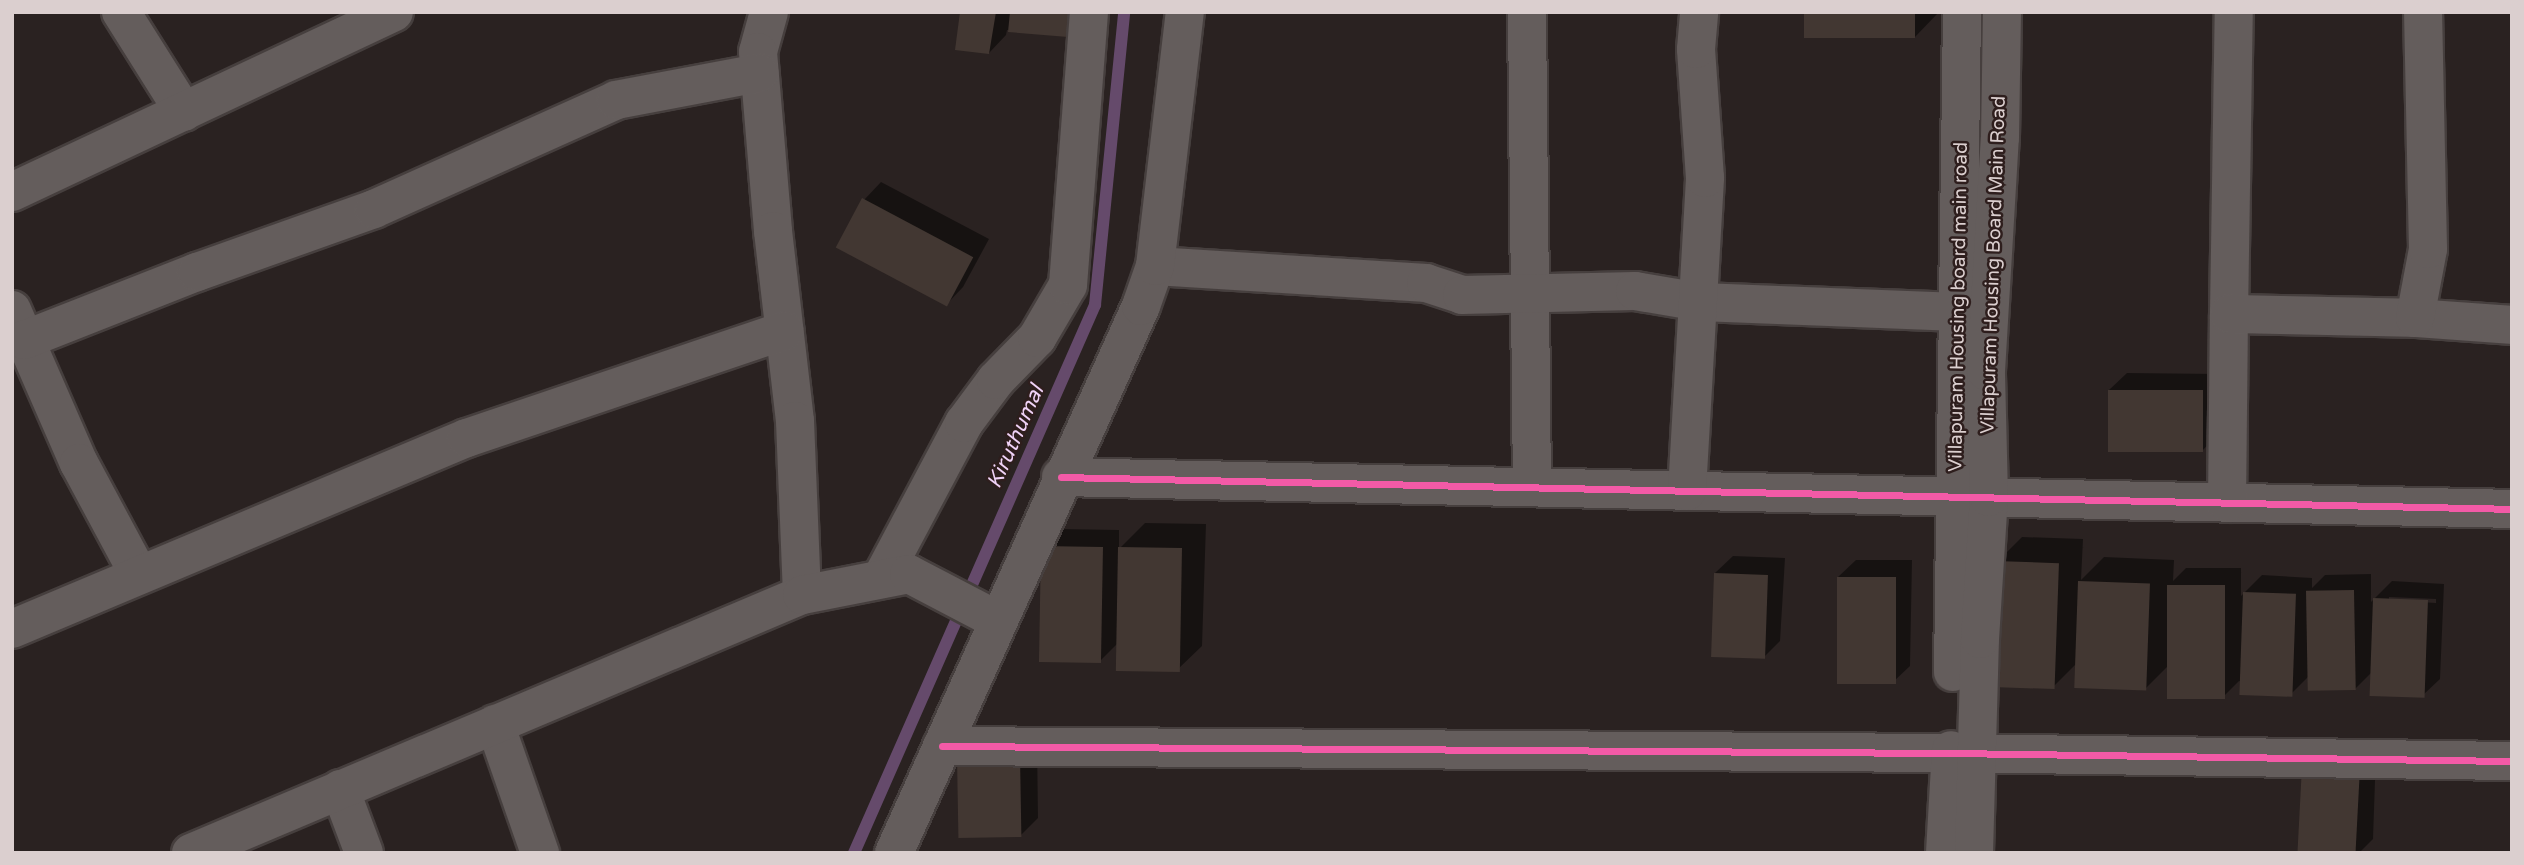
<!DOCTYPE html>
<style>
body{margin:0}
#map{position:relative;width:2524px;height:865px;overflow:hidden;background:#2a2221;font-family:"Varela Round",sans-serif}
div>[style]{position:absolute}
.shadow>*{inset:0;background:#0007}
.stream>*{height:12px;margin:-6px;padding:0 6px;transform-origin:6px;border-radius:6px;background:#654a6b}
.building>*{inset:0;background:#423732;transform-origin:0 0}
.roads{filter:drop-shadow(2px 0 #463f3e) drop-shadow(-2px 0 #463f3e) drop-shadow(0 2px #463f3e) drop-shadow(0 -2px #463f3e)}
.minor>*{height:38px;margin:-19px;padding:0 19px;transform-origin:19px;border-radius:19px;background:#645d5c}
.cycleway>*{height:7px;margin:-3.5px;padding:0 3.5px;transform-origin:3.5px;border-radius:3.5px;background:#f35aa7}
span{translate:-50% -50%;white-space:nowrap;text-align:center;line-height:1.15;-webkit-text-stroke:5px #2e1e1d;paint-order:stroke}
.street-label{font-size:19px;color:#dbcfcf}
.water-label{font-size:21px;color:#f0d3f7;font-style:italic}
.frame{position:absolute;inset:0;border:14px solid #dbcfcf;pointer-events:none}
</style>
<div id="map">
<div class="shadow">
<div style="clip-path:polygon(962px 12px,1085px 12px,1067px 35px,1007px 30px,1006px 35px,989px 53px)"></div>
<div style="clip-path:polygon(1806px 12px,1939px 12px,1914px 38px)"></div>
<div style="clip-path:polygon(881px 182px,989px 239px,963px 287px,946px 305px,864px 200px)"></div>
<div style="clip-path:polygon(2127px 373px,2219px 374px,2219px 433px,2202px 451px,2109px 390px)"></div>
<div style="clip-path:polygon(1145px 523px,1206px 524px,1202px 646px,1177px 670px,1117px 644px,1099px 662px,1043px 546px,1060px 529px,1119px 530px,1119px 549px)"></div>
<div style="clip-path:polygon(evenodd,2022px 537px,2083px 539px,2081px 580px,2104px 557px,2174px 560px,2173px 581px,2186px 568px,2241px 568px,2241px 596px,2262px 575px,2312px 578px,2312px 588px,2325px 575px,2371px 574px,2371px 602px,2392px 581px,2444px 584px,2440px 679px,2422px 696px,2371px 673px,2355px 689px,2309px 676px,2289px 696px,2239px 681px,2223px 697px,2168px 666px,2144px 690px,2075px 665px,2053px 687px,1997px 562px,2022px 537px,2389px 597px,2436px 599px,2436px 603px,2389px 600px,2389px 597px)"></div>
<div style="clip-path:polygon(1733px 556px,1785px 558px,1780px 641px,1763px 658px,1715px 573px)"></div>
<div style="clip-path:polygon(1856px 560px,1912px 560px,1910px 666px,1892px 683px,1838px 577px)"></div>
<div style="clip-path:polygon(1037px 739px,1038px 818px,1021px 835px,960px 836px)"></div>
<div style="clip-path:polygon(2376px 752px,2373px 839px,2359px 853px,2300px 853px)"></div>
</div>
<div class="stream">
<div style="left:854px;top:853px;width:599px;rotate:-66.26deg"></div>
<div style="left:1095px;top:305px;width:294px;rotate:-84.3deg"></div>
</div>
<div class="building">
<div style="clip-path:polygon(960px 12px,996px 12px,989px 54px,955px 50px)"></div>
<div style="clip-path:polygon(1010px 12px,1070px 12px,1068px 37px,1008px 32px)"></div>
<div style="left:1804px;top:12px;width:111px;height:26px"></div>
<div style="left:862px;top:198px;width:126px;height:56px;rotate:28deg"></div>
<div style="left:2108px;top:390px;width:95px;height:62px"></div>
<div style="left:1041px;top:546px;width:62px;height:116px;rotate:1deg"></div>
<div style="left:1118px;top:547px;width:64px;height:124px;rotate:1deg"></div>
<div style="left:1996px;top:561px;width:63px;height:126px;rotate:2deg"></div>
<div style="left:1714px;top:573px;width:54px;height:84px;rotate:2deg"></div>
<div style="left:1837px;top:577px;width:59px;height:107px"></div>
<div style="left:2078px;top:581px;width:72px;height:107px;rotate:2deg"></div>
<div style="left:2167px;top:585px;width:58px;height:114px"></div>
<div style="left:2354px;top:590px;width:100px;height:48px;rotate:89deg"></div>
<div style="left:2243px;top:592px;width:53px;height:103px;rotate:2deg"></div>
<div style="left:2373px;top:598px;width:55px;height:98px;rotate:2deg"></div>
<div style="left:1020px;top:756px;width:81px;height:63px;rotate:89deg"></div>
<div style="left:2302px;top:766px;width:58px;height:87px;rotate:3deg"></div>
</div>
<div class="roads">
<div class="minor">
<div style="left:121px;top:12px;width:118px;rotate:57.8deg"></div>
<div style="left:769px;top:12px;width:41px;rotate:105.4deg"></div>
<div style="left:758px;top:52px;width:180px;rotate:85.2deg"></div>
<div style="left:773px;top:231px;width:191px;rotate:83.4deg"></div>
<div style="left:795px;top:421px;width:174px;rotate:87.7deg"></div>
<div style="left:1527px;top:12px;width:475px;rotate:89.4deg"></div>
<div style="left:12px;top:192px;width:422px;rotate:-25.2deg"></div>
<div style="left:1155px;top:266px;width:272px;rotate:3.6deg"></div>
<div style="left:1426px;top:283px;width:38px;rotate:18deg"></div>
<div style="left:1462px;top:295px;width:173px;rotate:-1.3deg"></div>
<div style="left:1635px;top:291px;width:66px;rotate:9.6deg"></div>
<div style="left:1700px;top:302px;width:259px;rotate:2.2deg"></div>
<div style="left:12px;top:310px;width:167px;rotate:66.4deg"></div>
<div style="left:79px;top:463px;width:127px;rotate:61.8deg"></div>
<div style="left:2229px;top:314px;width:302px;rotate:-89.1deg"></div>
<div style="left:2415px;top:318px;width:97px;rotate:4.1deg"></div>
<div style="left:24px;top:340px;width:186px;rotate:-21.5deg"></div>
<div style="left:197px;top:272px;width:188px;rotate:-19.6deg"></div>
<div style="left:374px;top:209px;width:265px;rotate:-24.2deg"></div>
<div style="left:616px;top:100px;width:146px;rotate:-10.7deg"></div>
<div style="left:1061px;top:477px;width:1451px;rotate:1.26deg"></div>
<div style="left:1687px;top:491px;width:314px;rotate:-86.7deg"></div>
<div style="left:1705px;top:178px;width:129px;rotate:-94deg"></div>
<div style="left:1696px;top:49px;width:37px;rotate:-85deg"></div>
<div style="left:2227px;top:503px;width:189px;rotate:-89.4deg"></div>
<div style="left:2229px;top:314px;width:186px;rotate:1.2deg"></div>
<div style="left:2415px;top:318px;width:70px;rotate:-79.3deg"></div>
<div style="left:2428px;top:249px;width:237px;rotate:-91.2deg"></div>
<div style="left:881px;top:579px;width:177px;rotate:-62deg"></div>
<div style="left:964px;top:423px;width:54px;rotate:-53.3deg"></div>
<div style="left:996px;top:380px;width:59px;rotate:-45.7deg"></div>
<div style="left:1037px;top:338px;width:61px;rotate:-59.7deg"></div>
<div style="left:1068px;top:285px;width:274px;rotate:-85.6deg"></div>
<div style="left:12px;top:629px;width:493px;rotate:-22.8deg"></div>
<div style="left:467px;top:438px;width:335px;rotate:-18.7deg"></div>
<div style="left:1953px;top:672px;width:660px;rotate:-89.22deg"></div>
<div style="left:495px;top:724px;width:137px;rotate:70.8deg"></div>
<div style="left:942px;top:746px;width:1009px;rotate:0.4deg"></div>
<div style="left:1951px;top:753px;width:561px;rotate:0.82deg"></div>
<div style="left:340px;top:789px;width:68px;rotate:69.4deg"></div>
<div style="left:191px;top:853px;width:663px;rotate:-22.89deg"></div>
<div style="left:802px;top:595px;width:109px;rotate:-11.1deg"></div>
<div style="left:909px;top:574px;width:99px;rotate:27.6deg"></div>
<div style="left:894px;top:853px;width:600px;rotate:-65.7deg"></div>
<div style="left:1141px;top:306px;width:42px;rotate:-70.7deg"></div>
<div style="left:1155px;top:266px;width:256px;rotate:-83.3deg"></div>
<div style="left:1945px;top:853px;width:103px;rotate:-86.7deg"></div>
<div style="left:1974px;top:853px;width:214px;rotate:-88.4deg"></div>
<div style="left:1980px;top:639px;width:142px;rotate:-86.4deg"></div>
<div style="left:1989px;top:497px;width:126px;rotate:-91.4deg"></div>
<div style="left:1986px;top:371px;width:233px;rotate:-86.6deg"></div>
<div style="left:2000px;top:138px;width:126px;rotate:-89.1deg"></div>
</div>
</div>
<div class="cycleway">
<div style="left:1061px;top:477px;width:1451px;rotate:1.26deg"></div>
<div style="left:942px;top:746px;width:1009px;rotate:0.4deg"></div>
<div style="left:1951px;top:753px;width:561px;rotate:0.82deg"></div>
</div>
<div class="street-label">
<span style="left:1994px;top:265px;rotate:-88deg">Villapuram Housing Board Main Road</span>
<span style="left:1959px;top:307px;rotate:-89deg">Villapuram Housing board main road</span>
</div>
<div class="water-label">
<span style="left:1016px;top:437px;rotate:-66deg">Kiruthumal</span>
</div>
<div class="frame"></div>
</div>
